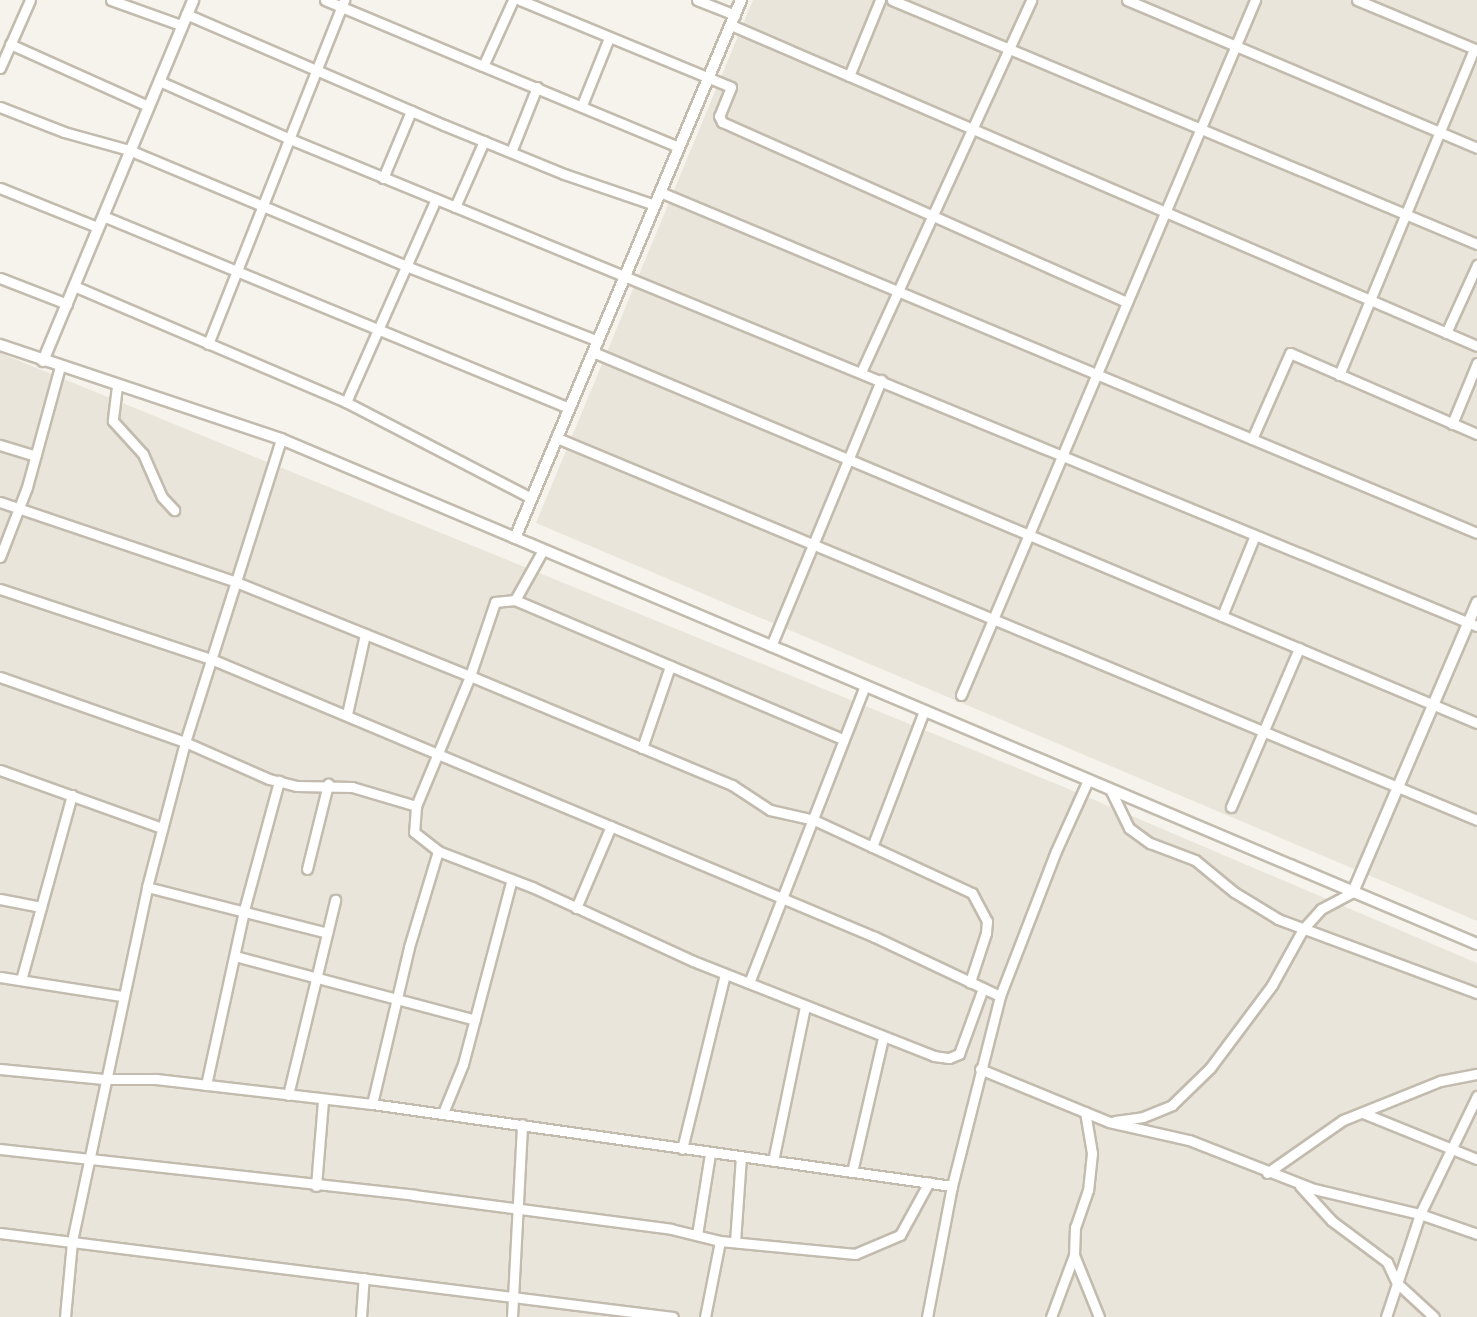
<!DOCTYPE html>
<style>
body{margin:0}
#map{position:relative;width:1477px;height:1317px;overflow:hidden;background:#f6f3ec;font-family:Cabin,sans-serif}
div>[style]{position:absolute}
.residential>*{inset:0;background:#eae5da}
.roads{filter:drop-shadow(2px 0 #c2bbae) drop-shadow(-2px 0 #c2bbae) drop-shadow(0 2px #c2bbae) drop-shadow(0 -2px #c2bbae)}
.minor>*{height:9px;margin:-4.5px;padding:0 4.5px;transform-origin:4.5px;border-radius:4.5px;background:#fff}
.tertiary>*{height:10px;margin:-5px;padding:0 5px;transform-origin:5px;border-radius:5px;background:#fff}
span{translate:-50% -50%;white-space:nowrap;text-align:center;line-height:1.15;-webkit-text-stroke:4.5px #fff;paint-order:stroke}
</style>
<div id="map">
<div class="residential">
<div style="clip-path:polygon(753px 0,1477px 0,1477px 921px,536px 523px)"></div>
<div style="clip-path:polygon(0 353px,1064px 787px,1477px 963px,1477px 1317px,0 1317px)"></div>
</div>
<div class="roads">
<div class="minor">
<div style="left:111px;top:0;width:74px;rotate:19.7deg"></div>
<div style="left:325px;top:0;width:171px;rotate:22.7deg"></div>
<div style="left:513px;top:0;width:72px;rotate:114.4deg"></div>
<div style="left:483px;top:66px;width:212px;rotate:22.5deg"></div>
<div style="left:520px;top:0;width:228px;rotate:22.4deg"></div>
<div style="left:731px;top:87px;width:31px;rotate:112deg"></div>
<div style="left:719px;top:116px;width:7px;rotate:63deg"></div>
<div style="left:722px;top:122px;width:443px;rotate:24deg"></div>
<div style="left:697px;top:0;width:41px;rotate:21.5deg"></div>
<div style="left:892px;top:0;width:634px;rotate:22.64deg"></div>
<div style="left:1127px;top:0;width:380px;rotate:22.9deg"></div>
<div style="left:1357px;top:0;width:130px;rotate:22.6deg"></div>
<div style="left:186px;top:14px;width:281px;rotate:23.3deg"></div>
<div style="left:444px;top:125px;width:130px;rotate:22.2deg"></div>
<div style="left:564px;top:174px;width:96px;rotate:18.8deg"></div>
<div style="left:731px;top:25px;width:812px;rotate:23.28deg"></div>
<div style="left:10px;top:44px;width:151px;rotate:24.2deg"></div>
<div style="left:0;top:68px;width:74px;rotate:-66.2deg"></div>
<div style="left:849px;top:76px;width:82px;rotate:-67.8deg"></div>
<div style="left:159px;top:81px;width:143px;rotate:23.9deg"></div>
<div style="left:290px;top:139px;width:1283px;rotate:22.31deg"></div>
<div style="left:582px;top:105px;width:72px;rotate:-68.1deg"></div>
<div style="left:0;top:107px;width:69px;rotate:21.3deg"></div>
<div style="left:64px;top:132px;width:67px;rotate:15.5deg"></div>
<div style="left:129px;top:150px;width:300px;rotate:22.7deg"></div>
<div style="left:406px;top:266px;width:206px;rotate:21.3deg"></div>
<div style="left:511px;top:152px;width:70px;rotate:-68.2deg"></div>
<div style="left:383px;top:178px;width:73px;rotate:-67.3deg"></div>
<div style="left:0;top:188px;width:105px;rotate:21.9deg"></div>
<div style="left:660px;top:192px;width:885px;rotate:22.65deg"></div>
<div style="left:455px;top:207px;width:72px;rotate:-66.3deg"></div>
<div style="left:103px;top:216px;width:504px;rotate:22.39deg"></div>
<div style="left:0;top:278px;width:72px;rotate:21.2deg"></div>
<div style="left:74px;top:286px;width:296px;rotate:23.1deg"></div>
<div style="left:346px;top:402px;width:208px;rotate:27.4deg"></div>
<div style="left:1446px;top:333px;width:75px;rotate:-65.5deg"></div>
<div style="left:208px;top:344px;width:370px;rotate:-68.4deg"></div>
<div style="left:593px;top:352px;width:959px;rotate:22.77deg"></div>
<div style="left:861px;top:372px;width:409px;rotate:-65.4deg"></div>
<div style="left:1339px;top:375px;width:353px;rotate:-67.5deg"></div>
<div style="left:117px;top:386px;width:35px;rotate:97deg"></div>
<div style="left:113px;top:421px;width:45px;rotate:47.7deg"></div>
<div style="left:143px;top:454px;width:47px;rotate:66.2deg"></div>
<div style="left:162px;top:497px;width:18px;rotate:47deg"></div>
<div style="left:346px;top:402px;width:222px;rotate:-66.1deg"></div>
<div style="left:1452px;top:424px;width:66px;rotate:-67.7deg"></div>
<div style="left:557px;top:438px;width:996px;rotate:22.55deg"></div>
<div style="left:1252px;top:439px;width:94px;rotate:-66.2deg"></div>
<div style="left:1290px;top:353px;width:204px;rotate:23.4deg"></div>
<div style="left:0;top:445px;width:37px;rotate:17deg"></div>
<div style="left:0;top:502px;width:249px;rotate:18.7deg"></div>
<div style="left:236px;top:582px;width:252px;rotate:21.9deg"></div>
<div style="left:470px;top:676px;width:284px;rotate:22.6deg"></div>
<div style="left:732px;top:785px;width:45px;rotate:33.3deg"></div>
<div style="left:770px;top:810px;width:45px;rotate:12.8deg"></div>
<div style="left:814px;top:820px;width:174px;rotate:24.8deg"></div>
<div style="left:972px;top:893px;width:32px;rotate:62deg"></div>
<div style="left:987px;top:921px;width:12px;rotate:95deg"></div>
<div style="left:986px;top:933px;width:52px;rotate:108.1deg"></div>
<div style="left:0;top:557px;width:75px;rotate:-68.9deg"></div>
<div style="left:27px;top:487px;width:125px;rotate:-74.7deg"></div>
<div style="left:0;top:589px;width:222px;rotate:18.4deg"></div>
<div style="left:211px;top:659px;width:720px;rotate:22.72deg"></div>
<div style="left:875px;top:937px;width:138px;rotate:25.3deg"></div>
<div style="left:515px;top:600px;width:57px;rotate:-60.8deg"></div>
<div style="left:1222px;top:616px;width:87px;rotate:-67.8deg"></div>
<div style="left:771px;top:646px;width:288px;rotate:-67.5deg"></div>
<div style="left:0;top:677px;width:196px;rotate:19.4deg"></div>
<div style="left:185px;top:742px;width:92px;rotate:23.8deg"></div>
<div style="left:269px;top:779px;width:29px;rotate:14deg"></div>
<div style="left:297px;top:786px;width:55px;rotate:1deg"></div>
<div style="left:352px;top:787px;width:67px;rotate:16.5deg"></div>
<div style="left:416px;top:806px;width:26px;rotate:94deg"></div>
<div style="left:414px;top:832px;width:31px;rotate:38deg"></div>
<div style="left:438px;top:851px;width:101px;rotate:21deg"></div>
<div style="left:532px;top:887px;width:177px;rotate:24.7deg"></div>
<div style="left:693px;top:961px;width:259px;rotate:21.5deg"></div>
<div style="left:934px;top:1056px;width:15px;rotate:8deg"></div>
<div style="left:949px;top:1058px;width:11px;rotate:-22deg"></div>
<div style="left:959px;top:1054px;width:70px;rotate:-70deg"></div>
<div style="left:961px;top:695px;width:755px;rotate:-67.07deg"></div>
<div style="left:347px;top:714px;width:82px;rotate:-77.3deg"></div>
<div style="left:642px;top:748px;width:87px;rotate:-71.1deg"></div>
<div style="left:0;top:770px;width:172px;rotate:19.7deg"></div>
<div style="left:1110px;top:789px;width:43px;rotate:64deg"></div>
<div style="left:1129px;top:828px;width:26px;rotate:36deg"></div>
<div style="left:1150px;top:843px;width:48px;rotate:20.7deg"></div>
<div style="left:1195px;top:860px;width:50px;rotate:39.4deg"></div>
<div style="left:1234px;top:892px;width:52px;rotate:31.5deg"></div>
<div style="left:1278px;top:919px;width:212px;rotate:20.4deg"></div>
<div style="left:416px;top:806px;width:141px;rotate:-67.4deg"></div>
<div style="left:470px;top:676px;width:78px;rotate:-71.3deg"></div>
<div style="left:495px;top:602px;width:20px;rotate:-6deg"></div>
<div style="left:515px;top:600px;width:356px;rotate:23deg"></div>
<div style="left:1231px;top:807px;width:173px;rotate:-66.8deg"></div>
<div style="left:872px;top:847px;width:146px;rotate:-69.1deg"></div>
<div style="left:307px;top:869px;width:88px;rotate:-76.1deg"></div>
<div style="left:147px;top:887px;width:186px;rotate:14.3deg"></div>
<div style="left:0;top:899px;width:42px;rotate:11deg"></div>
<div style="left:576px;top:908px;width:89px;rotate:-66.9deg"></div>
<div style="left:235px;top:956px;width:248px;rotate:14.9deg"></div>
<div style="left:0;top:977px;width:123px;rotate:8.9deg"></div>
<div style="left:21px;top:980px;width:192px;rotate:-74.6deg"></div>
<div style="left:749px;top:983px;width:319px;rotate:-68.7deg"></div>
<div style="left:0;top:1069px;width:104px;rotate:5.5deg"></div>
<div style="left:104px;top:1079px;width:52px"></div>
<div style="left:156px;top:1079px;width:217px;rotate:6.6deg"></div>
<div style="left:372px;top:1104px;width:586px;rotate:8.05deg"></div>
<div style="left:980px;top:1069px;width:139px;rotate:22.3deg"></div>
<div style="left:1109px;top:1122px;width:82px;rotate:12.7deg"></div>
<div style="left:1189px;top:1140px;width:134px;rotate:21.4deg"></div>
<div style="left:1314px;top:1189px;width:109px;rotate:13.3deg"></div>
<div style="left:1420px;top:1214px;width:60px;rotate:19.3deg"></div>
<div style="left:206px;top:1085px;width:179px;rotate:-77.7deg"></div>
<div style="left:244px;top:910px;width:134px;rotate:-74.8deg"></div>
<div style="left:288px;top:1095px;width:201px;rotate:-76.4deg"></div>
<div style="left:372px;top:1104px;width:161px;rotate:-76.7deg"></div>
<div style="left:409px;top:947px;width:100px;rotate:-73.2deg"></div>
<div style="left:1085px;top:1112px;width:42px;rotate:80.3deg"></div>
<div style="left:1092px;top:1153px;width:37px;rotate:96deg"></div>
<div style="left:1088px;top:1190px;width:39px;rotate:109deg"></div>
<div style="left:1075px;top:1227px;width:28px;rotate:92deg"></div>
<div style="left:1074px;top:1255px;width:67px;rotate:68deg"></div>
<div style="left:443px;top:1113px;width:53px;rotate:-67.8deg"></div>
<div style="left:463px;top:1064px;width:191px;rotate:-75.2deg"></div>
<div style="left:1363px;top:1113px;width:123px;rotate:22deg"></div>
<div style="left:1115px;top:1121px;width:28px;rotate:-8deg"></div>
<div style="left:1143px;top:1117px;width:31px;rotate:-22deg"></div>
<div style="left:1172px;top:1105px;width:53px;rotate:-44.2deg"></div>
<div style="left:1210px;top:1068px;width:104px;rotate:-53.2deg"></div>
<div style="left:1272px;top:985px;width:64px;rotate:-61deg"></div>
<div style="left:1303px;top:929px;width:27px;rotate:-48deg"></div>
<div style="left:1321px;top:909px;width:36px;rotate:-28deg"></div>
<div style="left:0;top:1149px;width:417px;rotate:6.3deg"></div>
<div style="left:414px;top:1195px;width:259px;rotate:7.5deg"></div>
<div style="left:671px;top:1229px;width:50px;rotate:13.8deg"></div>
<div style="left:720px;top:1241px;width:136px;rotate:5.5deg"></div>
<div style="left:855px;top:1254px;width:49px;rotate:-22.9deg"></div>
<div style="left:900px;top:1235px;width:60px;rotate:-61.3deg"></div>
<div style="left:682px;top:1149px;width:180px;rotate:-76.2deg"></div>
<div style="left:773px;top:1161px;width:158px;rotate:-78.3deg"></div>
<div style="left:852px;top:1172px;width:138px;rotate:-77deg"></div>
<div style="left:1267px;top:1173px;width:93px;rotate:-34.9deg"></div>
<div style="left:1343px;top:1120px;width:105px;rotate:-21.9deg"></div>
<div style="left:1440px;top:1081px;width:38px;rotate:-11deg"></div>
<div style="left:316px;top:1186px;width:86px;rotate:-85.3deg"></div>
<div style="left:1300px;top:1186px;width:47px;rotate:47.6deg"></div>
<div style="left:1332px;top:1221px;width:69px;rotate:36.7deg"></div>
<div style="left:1387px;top:1262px;width:23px;rotate:65deg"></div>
<div style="left:1397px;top:1283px;width:50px;rotate:42.6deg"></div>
<div style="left:0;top:1233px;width:678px;rotate:7.11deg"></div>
<div style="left:697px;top:1235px;width:82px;rotate:-80.9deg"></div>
<div style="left:735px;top:1242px;width:85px;rotate:-86deg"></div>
<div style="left:65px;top:1317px;width:76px;rotate:-84.7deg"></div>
<div style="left:72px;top:1241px;width:362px;rotate:-78deg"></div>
<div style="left:147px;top:887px;width:150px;rotate:-75.3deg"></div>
<div style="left:185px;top:742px;width:318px;rotate:-72.4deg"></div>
<div style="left:361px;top:1317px;width:39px;rotate:-86deg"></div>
<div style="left:512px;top:1317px;width:193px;rotate:-87deg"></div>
<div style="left:705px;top:1317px;width:77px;rotate:-78.8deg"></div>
<div style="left:927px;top:1317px;width:133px;rotate:-79.2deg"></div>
<div style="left:952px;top:1186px;width:196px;rotate:-75.8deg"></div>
<div style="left:1000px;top:996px;width:155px;rotate:-68.9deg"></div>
<div style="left:1056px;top:851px;width:78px;rotate:-65.7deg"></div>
<div style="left:1051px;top:1317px;width:66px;rotate:-69.6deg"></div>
<div style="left:1386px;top:1317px;width:108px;rotate:-71.7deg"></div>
<div style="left:1420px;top:1214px;width:131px;rotate:-64.2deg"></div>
</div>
<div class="tertiary">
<div style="left:0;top:345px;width:296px;rotate:18.5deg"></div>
<div style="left:281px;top:439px;width:1298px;rotate:22.89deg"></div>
<div style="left:43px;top:361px;width:391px;rotate:-67.4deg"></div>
<div style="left:515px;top:538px;width:584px;rotate:-67.21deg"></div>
<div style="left:1353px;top:892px;width:315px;rotate:-66.8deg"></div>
</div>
</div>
</div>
